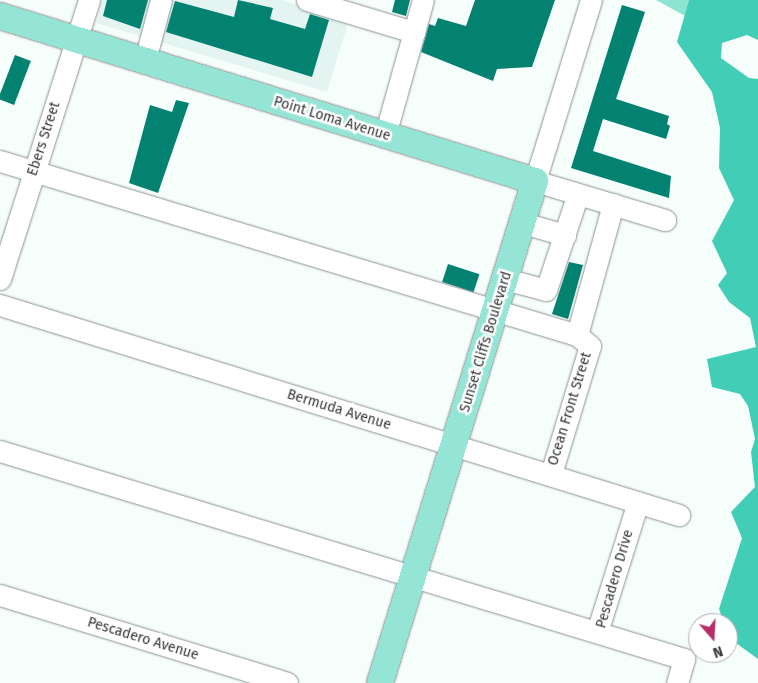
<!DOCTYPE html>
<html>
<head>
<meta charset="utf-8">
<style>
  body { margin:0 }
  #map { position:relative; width:758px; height:683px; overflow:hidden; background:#f6fefc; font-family:"Fira Sans",sans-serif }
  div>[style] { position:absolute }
  .built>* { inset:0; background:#e4f5f1 }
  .green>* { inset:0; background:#8ee4d3 }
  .water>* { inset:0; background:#42cdb7 }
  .building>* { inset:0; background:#038171; transform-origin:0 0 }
  .roads { filter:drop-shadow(0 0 1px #8c9291) drop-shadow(0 0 1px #8c9291) }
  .minor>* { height:21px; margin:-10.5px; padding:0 10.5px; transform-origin:10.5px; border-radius:10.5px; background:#fff }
  .major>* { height:26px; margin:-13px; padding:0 13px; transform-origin:13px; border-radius:13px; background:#95e5d7 }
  span { translate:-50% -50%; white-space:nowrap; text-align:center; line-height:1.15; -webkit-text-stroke:5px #fff; paint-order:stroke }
  .street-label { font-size:14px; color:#343736 }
  .north { position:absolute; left:688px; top:613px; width:50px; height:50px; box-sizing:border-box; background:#fff; border:1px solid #aeafaf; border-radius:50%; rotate:161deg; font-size:14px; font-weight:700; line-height:20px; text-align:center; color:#343736 }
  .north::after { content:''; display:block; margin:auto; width:18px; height:22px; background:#b82d67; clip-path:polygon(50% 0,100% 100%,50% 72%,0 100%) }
</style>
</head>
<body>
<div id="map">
  <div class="built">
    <i style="clip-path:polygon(102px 0,281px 0,349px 20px,327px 92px,96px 23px)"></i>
  </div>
  <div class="green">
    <i style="clip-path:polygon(656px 0,689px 0,687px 17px)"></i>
  </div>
  <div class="water">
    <i style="clip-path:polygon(689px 0,758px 0,758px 40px,747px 35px,722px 43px,721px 58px,749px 78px,758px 79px,758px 659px,729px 638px,728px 623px,724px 623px,719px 609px,742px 538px,731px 512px,755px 487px,751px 452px,755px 439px,748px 406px,740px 394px,712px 387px,707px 359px,756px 347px,750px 318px,729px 302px,718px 285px,727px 273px,712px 241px,734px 200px,719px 168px,720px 128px,712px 92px,677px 42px)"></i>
  </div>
  <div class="building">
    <i style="clip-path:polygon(107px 0,148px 0,140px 29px,103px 16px)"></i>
    <i style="clip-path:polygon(238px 0,273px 8px,270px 19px,305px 29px,310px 14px,329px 20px,312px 77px,166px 32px,175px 1px,234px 17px)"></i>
    <i style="clip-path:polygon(395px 0,410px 0,406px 16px,392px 12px)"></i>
    <i style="clip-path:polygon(475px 0,555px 0,532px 67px,497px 69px,493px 81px,421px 52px,429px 24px,435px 26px,438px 18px,466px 26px)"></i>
    <i style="clip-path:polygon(622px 5px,645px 12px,616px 99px,669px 116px,667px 124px,670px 126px,666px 139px,603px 119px,593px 151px,671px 176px,669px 198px,571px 168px)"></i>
    <i style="left:15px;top:55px;width:17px;height:47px;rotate:21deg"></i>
    <i style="clip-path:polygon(176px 100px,189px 103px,158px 193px,129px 183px,150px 105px,172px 112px)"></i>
    <i style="clip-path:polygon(569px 262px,583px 265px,568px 319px,552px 314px)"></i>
    <i style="left:448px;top:264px;width:33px;height:19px;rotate:18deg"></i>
  </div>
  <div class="roads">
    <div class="minor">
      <i style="left:307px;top:0;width:112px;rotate:16.7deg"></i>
      <i style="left:591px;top:0;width:189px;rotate:107.2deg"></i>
      <i style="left:535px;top:181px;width:136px;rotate:16.7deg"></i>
      <i style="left:145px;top:60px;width:62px;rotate:-75.1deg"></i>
      <i style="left:385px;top:135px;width:140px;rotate:-74.3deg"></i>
      <i style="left:0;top:161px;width:603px;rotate:16.78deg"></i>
      <i style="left:523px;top:223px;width:44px;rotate:15.9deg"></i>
      <i style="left:0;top:279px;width:293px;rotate:-72.3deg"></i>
      <i style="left:505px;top:279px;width:42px;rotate:15deg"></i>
      <i style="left:546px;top:290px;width:101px;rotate:-71.6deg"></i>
      <i style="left:0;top:305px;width:711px;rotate:17.19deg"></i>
      <i style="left:0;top:451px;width:715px;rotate:16.91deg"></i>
      <i style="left:684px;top:659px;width:25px;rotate:106deg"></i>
      <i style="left:551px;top:474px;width:134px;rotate:-73.1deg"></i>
      <i style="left:590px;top:346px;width:17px;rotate:-140deg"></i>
      <i style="left:577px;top:335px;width:136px;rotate:-74.6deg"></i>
      <i style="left:0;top:595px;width:300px;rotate:17deg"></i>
      <i style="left:597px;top:632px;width:136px;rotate:-72.5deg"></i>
    </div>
    <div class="major">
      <i style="left:0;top:16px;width:560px;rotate:17.14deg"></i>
      <i style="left:535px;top:181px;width:525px;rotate:107.16deg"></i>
    </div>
  </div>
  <div class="street-label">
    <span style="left:332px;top:119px;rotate:17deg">Point Loma Avenue</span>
    <span style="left:44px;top:139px;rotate:-72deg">Ebers Street</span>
    <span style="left:486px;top:342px;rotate:-73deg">Sunset Cliffs Boulevard</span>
    <span style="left:570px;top:409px;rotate:-73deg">Ocean Front Street</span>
    <span style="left:339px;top:410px;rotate:17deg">Bermuda Avenue</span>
    <span style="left:615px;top:579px;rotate:-74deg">Pescadero Drive</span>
    <span style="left:143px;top:639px;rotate:17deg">Pescadero Avenue</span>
  </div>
  <div class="north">N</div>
</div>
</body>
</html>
